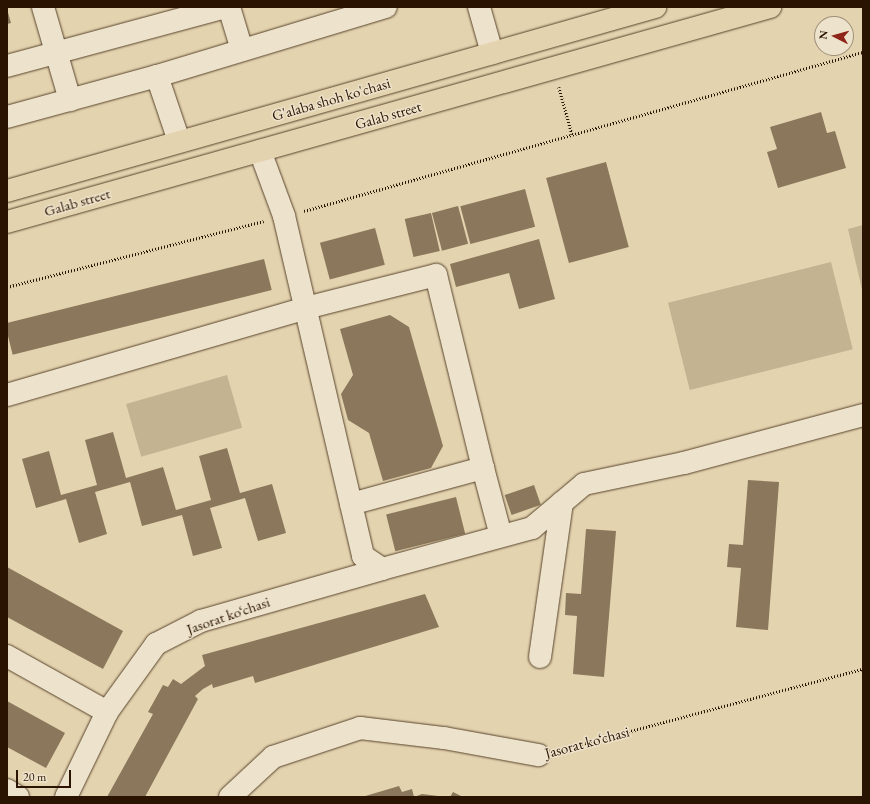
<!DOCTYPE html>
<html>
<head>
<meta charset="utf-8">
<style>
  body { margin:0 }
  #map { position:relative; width:870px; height:804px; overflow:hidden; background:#e4d3af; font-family:"EB Garamond",serif }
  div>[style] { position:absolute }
  .green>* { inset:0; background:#c4b391; transform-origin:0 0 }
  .building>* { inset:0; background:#8b775b; transform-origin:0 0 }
  .path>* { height:2.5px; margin-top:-1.25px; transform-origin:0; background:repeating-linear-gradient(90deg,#2a1401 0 1px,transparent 0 3px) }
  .roads { filter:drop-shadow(0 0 1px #58442c) drop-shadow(0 0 1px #58442c) }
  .minor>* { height:22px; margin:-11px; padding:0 11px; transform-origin:11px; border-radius:11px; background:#ede2cb }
  .major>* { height:22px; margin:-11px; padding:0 11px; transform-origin:11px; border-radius:11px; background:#e4d3af }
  span { translate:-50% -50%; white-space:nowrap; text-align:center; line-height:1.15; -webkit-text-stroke:3px #ede2cb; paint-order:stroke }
  .street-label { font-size:15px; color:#2a1401 }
  .frame { position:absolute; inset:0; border:8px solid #2a1401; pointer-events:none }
  .north { position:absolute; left:814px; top:16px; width:40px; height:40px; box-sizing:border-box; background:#ede2cb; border:1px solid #9f907a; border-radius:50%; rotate:276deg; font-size:11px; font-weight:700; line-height:16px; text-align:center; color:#2a1401 }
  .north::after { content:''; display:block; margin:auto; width:14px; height:18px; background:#8f2418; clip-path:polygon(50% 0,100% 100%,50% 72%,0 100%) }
  .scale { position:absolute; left:16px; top:770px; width:55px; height:18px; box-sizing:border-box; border:2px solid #2a1401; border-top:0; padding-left:5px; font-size:12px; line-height:14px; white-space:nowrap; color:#2a1401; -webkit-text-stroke:3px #ede2cb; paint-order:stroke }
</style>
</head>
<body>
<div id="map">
  <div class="green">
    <i style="clip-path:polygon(863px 225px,863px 294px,848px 229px)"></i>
    <i style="left:831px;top:262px;width:90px;height:168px;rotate:76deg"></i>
    <i style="left:227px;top:375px;width:55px;height:105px;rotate:74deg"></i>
  </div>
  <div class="building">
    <i style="clip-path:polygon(7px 9px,11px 23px,7px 24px)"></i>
    <i style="clip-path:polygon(821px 112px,827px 133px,835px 131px,846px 168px,778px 188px,767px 152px,777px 149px,770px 127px)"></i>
    <i style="left:606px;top:162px;width:88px;height:62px;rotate:75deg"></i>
    <i style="left:525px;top:189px;width:39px;height:67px;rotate:75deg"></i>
    <i style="left:458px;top:206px;width:39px;height:27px;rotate:75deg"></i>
    <i style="left:431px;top:213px;width:39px;height:27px;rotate:77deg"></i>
    <i style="left:375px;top:228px;width:38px;height:57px;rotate:75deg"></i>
    <i style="clip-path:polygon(539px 239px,555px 299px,519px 309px,509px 273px,456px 287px,450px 264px)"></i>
    <i style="left:264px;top:259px;width:32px;height:267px;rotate:76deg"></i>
    <i style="clip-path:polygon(390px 315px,409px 327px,443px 446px,431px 468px,383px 481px,369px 433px,348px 420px,341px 394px,353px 375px,340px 329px)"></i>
    <i style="clip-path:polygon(113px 432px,126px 478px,163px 467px,176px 510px,211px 500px,199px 456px,227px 448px,240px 493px,272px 484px,286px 533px,258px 541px,245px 498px,210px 508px,222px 548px,193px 556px,182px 515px,142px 526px,130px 482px,95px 492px,107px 534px,79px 543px,66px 499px,36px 508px,22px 459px,49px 451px,61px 495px,97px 485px,85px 440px)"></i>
    <i style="clip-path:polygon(748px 480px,779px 482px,768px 630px,736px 627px,741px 568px,727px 567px,729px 544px,743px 545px)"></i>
    <i style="left:534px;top:485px;width:21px;height:31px;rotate:71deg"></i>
    <i style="left:456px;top:497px;width:38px;height:72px;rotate:76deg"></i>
    <i style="clip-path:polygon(586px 529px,616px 531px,604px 677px,573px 674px,577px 616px,565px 615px,566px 593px,581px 594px)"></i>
    <i style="clip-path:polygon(7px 567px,123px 631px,103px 669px,7px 617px)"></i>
    <i style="clip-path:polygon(425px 594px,439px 627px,255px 683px,253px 676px,213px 688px,212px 684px,203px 689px,195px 696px,198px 699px,145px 797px,107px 797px,153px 714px,148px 712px,163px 685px,168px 687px,173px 679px,181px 684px,205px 666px,202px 655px)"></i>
    <i style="clip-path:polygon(7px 701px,65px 733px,46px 768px,7px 747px)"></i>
    <i style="clip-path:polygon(399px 786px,402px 792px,412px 789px,414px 797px,362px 797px)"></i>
    <i style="clip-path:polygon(453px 792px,463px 797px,450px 797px)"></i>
    <i style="clip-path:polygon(422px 794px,438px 796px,438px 797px,414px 797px)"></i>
  </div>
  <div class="path">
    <i style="left:559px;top:87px;width:49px;rotate:74.5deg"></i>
    <i style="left:304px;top:211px;width:581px;rotate:-15.88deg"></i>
    <i style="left:7px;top:287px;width:265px;rotate:-14.4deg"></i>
    <i style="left:556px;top:751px;width:318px;rotate:-15deg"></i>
  </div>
  <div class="roads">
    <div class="minor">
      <i style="left:43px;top:7px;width:97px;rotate:73.8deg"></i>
      <i style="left:229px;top:7px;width:45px;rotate:73.2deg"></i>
      <i style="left:479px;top:7px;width:48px;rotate:74.2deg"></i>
      <i style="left:7px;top:66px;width:226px;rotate:-15.1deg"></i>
      <i style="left:157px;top:76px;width:69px;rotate:71.3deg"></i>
      <i style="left:7px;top:117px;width:156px;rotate:-15.3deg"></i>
      <i style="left:157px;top:76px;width:239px;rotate:-16.8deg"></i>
      <i style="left:260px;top:151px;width:69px;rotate:69.7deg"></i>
      <i style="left:284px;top:216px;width:349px;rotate:76.9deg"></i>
      <i style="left:363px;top:556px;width:23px;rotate:34deg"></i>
      <i style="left:382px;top:569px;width:156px;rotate:-15.3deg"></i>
      <i style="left:532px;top:528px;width:68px;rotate:-40.2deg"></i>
      <i style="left:584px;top:484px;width:102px;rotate:-11.9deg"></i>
      <i style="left:684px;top:463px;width:185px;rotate:-15deg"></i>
      <i style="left:7px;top:395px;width:311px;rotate:-16.2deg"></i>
      <i style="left:306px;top:308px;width:134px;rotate:-14.2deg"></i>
      <i style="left:436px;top:275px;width:199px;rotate:76.3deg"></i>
      <i style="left:351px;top:504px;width:137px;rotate:-15.3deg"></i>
      <i style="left:483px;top:468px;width:70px;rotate:75.2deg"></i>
      <i style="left:7px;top:656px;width:115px;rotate:29.2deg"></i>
      <i style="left:540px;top:657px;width:156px;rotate:-81.9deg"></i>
      <i style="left:7px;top:790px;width:13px;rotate:32deg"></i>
      <i style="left:66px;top:797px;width:94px;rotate:-64.2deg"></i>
      <i style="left:107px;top:712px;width:84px;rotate:-54.2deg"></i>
      <i style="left:156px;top:644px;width:51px;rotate:-27.1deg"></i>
      <i style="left:201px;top:621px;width:188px;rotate:-16deg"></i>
      <i style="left:230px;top:797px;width:59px;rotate:-42.9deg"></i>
      <i style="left:273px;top:757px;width:92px;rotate:-18.4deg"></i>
      <i style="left:360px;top:728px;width:85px;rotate:6.8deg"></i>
      <i style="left:444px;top:738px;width:96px;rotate:10.3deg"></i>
    </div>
    <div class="major">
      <i style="left:7px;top:191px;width:674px;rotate:-15.85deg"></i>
      <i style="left:7px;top:222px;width:793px;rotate:-15.74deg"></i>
    </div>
  </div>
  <div class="street-label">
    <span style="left:331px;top:99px;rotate:-16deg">G'alaba shoh ko'chasi</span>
    <span style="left:388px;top:115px;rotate:-16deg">Galab street</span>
    <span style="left:77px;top:202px;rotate:-16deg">Galab street</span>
    <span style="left:228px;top:615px;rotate:-19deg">Jasorat ko‘chasi</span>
    <span style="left:587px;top:742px;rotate:-15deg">Jasorat ko‘chasi</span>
  </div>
  <div class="frame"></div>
  <div class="north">N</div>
  <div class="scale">20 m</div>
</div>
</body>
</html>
